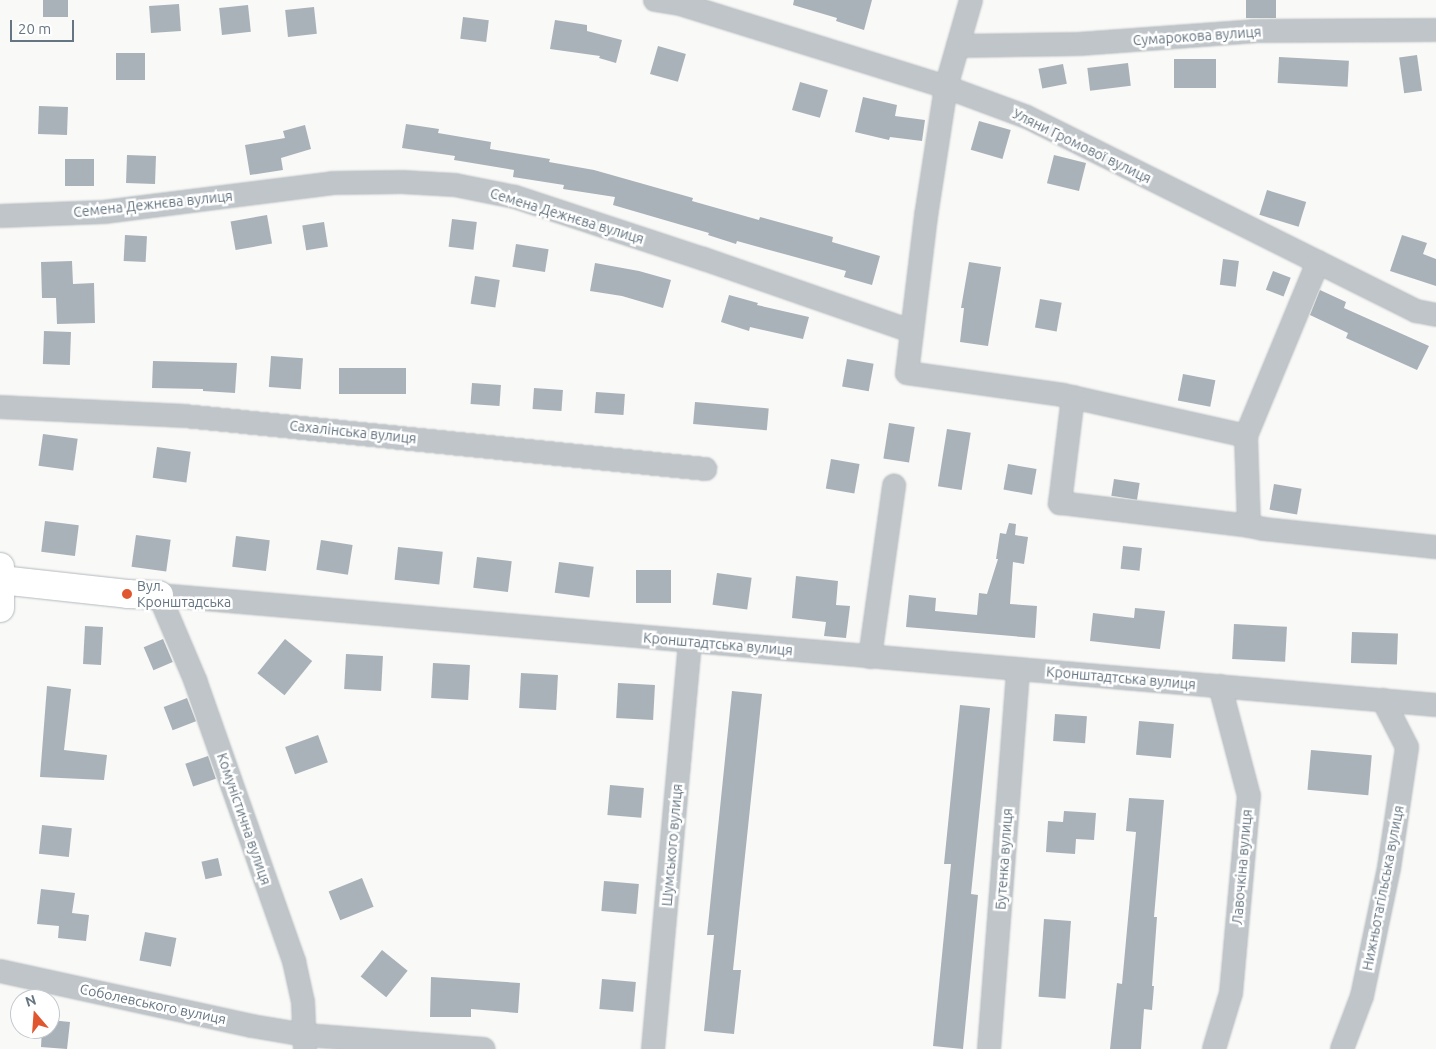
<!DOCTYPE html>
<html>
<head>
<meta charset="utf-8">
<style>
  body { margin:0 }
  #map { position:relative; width:1436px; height:1049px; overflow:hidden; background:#f9f9f7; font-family:Ubuntu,sans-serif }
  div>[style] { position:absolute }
  .building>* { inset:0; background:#a9b2b8; transform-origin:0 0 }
  .roads { filter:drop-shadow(0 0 1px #b3b9bd) drop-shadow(0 0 1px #b3b9bd) }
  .street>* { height:22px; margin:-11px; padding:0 11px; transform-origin:11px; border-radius:11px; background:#c0c5c9 }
  .secondary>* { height:28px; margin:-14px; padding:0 14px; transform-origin:14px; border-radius:14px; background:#fff }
  .dots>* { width:14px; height:14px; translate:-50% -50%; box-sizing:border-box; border:2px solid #fff; border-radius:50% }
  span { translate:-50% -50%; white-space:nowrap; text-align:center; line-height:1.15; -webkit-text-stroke:5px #fff; paint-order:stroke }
  .street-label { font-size:14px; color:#657581 }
  .poi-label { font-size:14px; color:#657581 }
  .left { translate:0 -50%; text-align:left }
  .north { position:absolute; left:10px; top:989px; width:50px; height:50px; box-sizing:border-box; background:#fff; border:1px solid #c1c8cd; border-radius:50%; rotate:342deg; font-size:14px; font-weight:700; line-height:20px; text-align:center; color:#657581 }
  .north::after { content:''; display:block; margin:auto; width:18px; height:22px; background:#e0572f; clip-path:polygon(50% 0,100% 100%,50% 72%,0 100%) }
  .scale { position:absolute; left:10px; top:20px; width:64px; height:22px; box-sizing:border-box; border:2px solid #657581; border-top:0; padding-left:6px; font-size:15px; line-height:18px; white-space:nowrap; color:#657581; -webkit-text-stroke:4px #fff; paint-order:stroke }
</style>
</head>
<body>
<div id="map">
  <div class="building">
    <i style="left:43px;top:0;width:25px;height:17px"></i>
    <i style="clip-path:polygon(794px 0,872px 0,864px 30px,836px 21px,837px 18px,793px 5px)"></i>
    <i style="left:1246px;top:0;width:30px;height:18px"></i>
    <i style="left:179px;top:4px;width:27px;height:30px;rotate:86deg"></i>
    <i style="left:248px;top:5px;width:27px;height:29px;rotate:84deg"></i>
    <i style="left:314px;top:7px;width:27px;height:29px;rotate:84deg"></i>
    <i style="left:463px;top:17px;width:26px;height:22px;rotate:7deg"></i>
    <i style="clip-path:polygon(555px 20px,587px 25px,587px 31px,622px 40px,616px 63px,599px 58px,600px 56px,550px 49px)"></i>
    <i style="left:658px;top:46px;width:29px;height:29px;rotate:16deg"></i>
    <i style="left:116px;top:53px;width:29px;height:27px"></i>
    <i style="left:1417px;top:55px;width:36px;height:18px;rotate:82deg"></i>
    <i style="left:1279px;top:57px;width:70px;height:26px;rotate:3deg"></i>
    <i style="left:1174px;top:59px;width:42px;height:29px"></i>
    <i style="left:1128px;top:63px;width:23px;height:41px;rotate:83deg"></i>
    <i style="left:1063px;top:64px;width:20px;height:25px;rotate:79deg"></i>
    <i style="left:800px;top:82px;width:29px;height:29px;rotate:16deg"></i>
    <i style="clip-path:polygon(863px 97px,897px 105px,895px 116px,925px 120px,922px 141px,890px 137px,889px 140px,855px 132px)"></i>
    <i style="left:39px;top:106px;width:29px;height:28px;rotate:2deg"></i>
    <i style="left:979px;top:121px;width:33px;height:30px;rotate:16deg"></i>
    <i style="clip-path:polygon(406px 124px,439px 129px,438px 133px,491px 142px,490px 149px,550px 159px,549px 162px,594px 170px,693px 198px,692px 201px,759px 220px,760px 217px,833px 237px,832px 242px,880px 256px,872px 285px,844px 277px,846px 271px,737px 241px,736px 244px,708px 235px,709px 233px,613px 205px,615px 197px,563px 189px,564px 185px,513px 177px,514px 170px,454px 160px,455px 156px,402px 148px)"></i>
    <i style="clip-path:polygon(305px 125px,311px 149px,281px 158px,283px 170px,250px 175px,245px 145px,285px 138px,283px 131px)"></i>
    <i style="left:127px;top:155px;width:29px;height:28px;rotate:2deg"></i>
    <i style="left:1054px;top:155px;width:33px;height:29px;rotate:14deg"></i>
    <i style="left:65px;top:159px;width:29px;height:27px"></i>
    <i style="left:1267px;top:190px;width:41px;height:26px;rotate:17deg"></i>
    <i style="left:267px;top:215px;width:29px;height:37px;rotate:80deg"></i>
    <i style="left:452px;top:219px;width:25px;height:28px;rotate:7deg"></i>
    <i style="left:324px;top:222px;width:25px;height:22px;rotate:81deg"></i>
    <i style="left:125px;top:235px;width:22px;height:26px;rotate:3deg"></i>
    <i style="clip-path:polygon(1402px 235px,1427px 243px,1423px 254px,1436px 259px,1436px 286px,1390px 271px)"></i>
    <i style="left:516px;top:244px;width:33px;height:23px;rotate:9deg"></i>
    <i style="left:1223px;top:259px;width:16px;height:26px;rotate:7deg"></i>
    <i style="clip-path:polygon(72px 261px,73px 284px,94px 283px,95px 323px,57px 324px,56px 298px,42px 298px,41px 262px)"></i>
    <i style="clip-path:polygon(969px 262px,1001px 267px,988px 346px,960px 342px,964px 308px,961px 308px)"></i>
    <i style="clip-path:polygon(595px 263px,639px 271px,671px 280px,663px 308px,622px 296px,590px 291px)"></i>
    <i style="left:1273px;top:271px;width:19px;height:20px;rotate:21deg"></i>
    <i style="left:475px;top:276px;width:25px;height:28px;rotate:9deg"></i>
    <i style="clip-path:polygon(1320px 290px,1346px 302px,1344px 308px,1429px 346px,1417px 370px,1346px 338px,1348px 333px,1310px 315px)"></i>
    <i style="clip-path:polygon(729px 295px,758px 303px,757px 305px,809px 317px,803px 339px,750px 327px,749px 331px,721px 322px)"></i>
    <i style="left:1040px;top:299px;width:22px;height:29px;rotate:10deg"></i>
    <i style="left:44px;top:331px;width:27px;height:33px;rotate:2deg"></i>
    <i style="left:271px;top:356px;width:32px;height:31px;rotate:4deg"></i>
    <i style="left:847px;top:359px;width:27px;height:28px;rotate:10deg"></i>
    <i style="clip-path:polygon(153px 361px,237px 363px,235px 393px,203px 391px,203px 389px,152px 388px)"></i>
    <i style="left:339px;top:368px;width:67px;height:26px"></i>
    <i style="left:1183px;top:374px;width:33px;height:27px;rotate:11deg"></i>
    <i style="left:472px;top:383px;width:29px;height:21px;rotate:4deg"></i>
    <i style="left:534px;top:388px;width:29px;height:21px;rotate:4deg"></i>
    <i style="left:596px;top:392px;width:29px;height:21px;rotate:4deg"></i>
    <i style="left:695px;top:402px;width:74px;height:22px;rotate:5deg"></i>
    <i style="left:889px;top:423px;width:26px;height:36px;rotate:9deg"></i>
    <i style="left:947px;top:429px;width:24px;height:58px;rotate:9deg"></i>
    <i style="left:43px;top:434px;width:35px;height:32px;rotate:8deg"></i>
    <i style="left:157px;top:447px;width:34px;height:31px;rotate:8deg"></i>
    <i style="left:831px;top:459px;width:29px;height:30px;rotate:10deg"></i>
    <i style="left:1008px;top:464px;width:29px;height:26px;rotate:10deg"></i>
    <i style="left:1114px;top:479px;width:26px;height:17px;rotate:9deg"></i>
    <i style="left:1274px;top:484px;width:28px;height:26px;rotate:10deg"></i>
    <i style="left:45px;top:521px;width:34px;height:31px;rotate:7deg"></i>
    <i style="clip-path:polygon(1009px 523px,1016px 524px,1015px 535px,1028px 537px,1024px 564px,1013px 562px,1010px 604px,1037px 606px,1035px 638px,906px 627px,909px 595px,936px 598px,935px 611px,977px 615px,979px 593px,987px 594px,998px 559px,996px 559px,1000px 533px,1006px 534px)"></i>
    <i style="left:136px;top:535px;width:35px;height:32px;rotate:8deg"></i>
    <i style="left:236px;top:536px;width:34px;height:31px;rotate:7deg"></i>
    <i style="left:321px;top:540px;width:32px;height:30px;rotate:9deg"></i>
    <i style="left:1123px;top:546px;width:19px;height:23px;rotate:6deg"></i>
    <i style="left:398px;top:547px;width:45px;height:33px;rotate:6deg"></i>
    <i style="left:477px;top:557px;width:35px;height:31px;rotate:7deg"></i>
    <i style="left:559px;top:562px;width:35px;height:31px;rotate:8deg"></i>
    <i style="left:636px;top:570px;width:35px;height:33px"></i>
    <i style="left:717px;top:573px;width:35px;height:32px;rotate:8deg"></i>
    <i style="clip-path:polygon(796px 576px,838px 581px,836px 605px,850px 606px,846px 638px,824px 636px,826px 622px,792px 618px)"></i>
    <i style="clip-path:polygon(1135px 608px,1165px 611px,1160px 649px,1090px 641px,1093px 613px,1134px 618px)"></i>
    <i style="left:1234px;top:624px;width:53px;height:35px;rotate:3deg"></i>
    <i style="left:85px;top:626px;width:18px;height:38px;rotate:3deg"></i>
    <i style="left:1352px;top:632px;width:46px;height:31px;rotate:2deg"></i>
    <i style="left:163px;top:639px;width:25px;height:21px;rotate:67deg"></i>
    <i style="left:285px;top:639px;width:35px;height:44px;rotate:39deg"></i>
    <i style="left:346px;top:654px;width:37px;height:35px;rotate:3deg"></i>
    <i style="left:433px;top:663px;width:37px;height:35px;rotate:3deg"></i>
    <i style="left:521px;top:673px;width:37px;height:35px;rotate:3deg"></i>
    <i style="left:618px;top:683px;width:37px;height:35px;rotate:3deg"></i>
    <i style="clip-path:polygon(47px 686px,71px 689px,64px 750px,107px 755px,104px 780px,40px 777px)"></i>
    <i style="clip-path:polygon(732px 691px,762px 694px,733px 970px,741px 970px,734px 1034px,704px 1031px,714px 935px,707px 935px)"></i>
    <i style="left:187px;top:698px;width:25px;height:25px;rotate:69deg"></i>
    <i style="clip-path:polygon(960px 705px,990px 708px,971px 894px,978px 895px,963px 1049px,933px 1046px,951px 864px,944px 864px)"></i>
    <i style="left:1055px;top:714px;width:32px;height:27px;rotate:4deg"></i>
    <i style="left:1139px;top:721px;width:35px;height:34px;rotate:5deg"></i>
    <i style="left:318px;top:735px;width:29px;height:35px;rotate:70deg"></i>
    <i style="left:1311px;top:750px;width:61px;height:40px;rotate:5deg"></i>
    <i style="left:208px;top:756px;width:24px;height:24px;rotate:71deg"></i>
    <i style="left:610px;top:785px;width:34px;height:30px;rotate:5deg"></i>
    <i style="clip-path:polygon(1129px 798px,1164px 800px,1154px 917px,1157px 917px,1152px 986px,1154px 986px,1152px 1010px,1144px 1009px,1141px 1049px,1110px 1049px,1117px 983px,1122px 984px,1136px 832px,1126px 831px)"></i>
    <i style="clip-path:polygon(1064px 811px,1096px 813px,1094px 840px,1076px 839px,1075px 854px,1046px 852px,1048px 821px,1063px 822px)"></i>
    <i style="left:42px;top:825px;width:30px;height:29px;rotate:6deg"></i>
    <i style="left:218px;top:858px;width:18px;height:17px;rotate:77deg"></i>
    <i style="left:362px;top:878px;width:31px;height:36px;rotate:68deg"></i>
    <i style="left:604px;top:881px;width:35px;height:30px;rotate:5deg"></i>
    <i style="clip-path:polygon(41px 889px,75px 893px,72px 913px,89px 915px,86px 941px,58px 938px,59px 926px,37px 924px)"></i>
    <i style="left:1044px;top:919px;width:27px;height:78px;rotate:4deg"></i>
    <i style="left:145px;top:932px;width:32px;height:29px;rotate:11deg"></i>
    <i style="left:382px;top:950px;width:33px;height:34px;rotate:39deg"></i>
    <i style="clip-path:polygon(431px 977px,520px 983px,518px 1013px,471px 1009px,471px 1017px,430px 1017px)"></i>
    <i style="left:602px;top:979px;width:34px;height:30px;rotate:5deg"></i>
    <i style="clip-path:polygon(50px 1020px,70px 1022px,67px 1049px,41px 1047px,42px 1029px,50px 1029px)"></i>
  </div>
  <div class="roads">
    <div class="street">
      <i style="left:655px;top:0;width:25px;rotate:9deg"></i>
      <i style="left:680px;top:4px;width:279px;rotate:17.3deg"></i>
      <i style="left:946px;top:87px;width:86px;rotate:20.3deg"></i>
      <i style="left:1027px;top:117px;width:435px;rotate:26.5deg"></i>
      <i style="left:1416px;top:311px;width:20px;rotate:11deg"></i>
      <i style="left:971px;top:0;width:91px;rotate:106deg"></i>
      <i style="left:946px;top:87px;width:131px;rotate:98.8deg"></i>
      <i style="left:926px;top:216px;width:158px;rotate:96.9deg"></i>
      <i style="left:907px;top:373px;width:158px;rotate:8deg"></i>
      <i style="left:1063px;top:395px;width:188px;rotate:12.6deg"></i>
      <i style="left:958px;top:46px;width:121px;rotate:-0.9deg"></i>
      <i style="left:1079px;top:44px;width:175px;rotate:-4.2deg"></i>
      <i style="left:1254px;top:31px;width:182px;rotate:-0.3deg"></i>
      <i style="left:0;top:216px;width:104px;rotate:-2.2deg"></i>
      <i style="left:104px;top:212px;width:231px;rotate:-7.2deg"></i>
      <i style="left:333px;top:183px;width:69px;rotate:-0.8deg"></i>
      <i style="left:402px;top:182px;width:53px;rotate:3.2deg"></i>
      <i style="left:455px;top:185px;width:61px;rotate:11.3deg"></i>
      <i style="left:515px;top:197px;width:199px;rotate:18.2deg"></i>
      <i style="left:704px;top:259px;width:219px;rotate:19.2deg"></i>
      <i style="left:1318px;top:262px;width:188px;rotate:112.5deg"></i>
      <i style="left:1246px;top:436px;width:90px;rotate:88.1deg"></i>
      <i style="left:1249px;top:526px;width:15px;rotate:11deg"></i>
      <i style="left:1264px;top:529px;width:173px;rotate:6deg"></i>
      <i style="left:1073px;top:397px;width:107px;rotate:97deg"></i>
      <i style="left:1060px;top:503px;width:190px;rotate:6.9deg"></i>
      <i style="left:0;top:407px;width:185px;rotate:2.8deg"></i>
      <i style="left:185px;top:416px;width:523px;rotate:5.82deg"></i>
      <i style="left:870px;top:657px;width:173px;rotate:-82deg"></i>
      <i style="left:0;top:971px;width:258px;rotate:12.3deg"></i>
      <i style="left:252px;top:1026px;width:55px;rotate:9.5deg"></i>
      <i style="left:306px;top:1035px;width:178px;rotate:4.5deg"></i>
      <i style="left:305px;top:1049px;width:47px;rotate:-92.4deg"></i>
      <i style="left:303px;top:1002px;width:42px;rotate:-102.4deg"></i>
      <i style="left:294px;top:961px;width:296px;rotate:-109.4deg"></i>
      <i style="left:196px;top:682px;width:95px;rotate:-113deg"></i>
      <i style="left:159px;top:595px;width:1282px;rotate:4.92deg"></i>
      <i style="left:653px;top:1049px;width:409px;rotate:-84.8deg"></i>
      <i style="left:989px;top:1049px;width:381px;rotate:-85.6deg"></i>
      <i style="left:1214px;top:1049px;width:59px;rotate:-73.1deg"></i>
      <i style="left:1231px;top:993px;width:198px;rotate:-84.8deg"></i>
      <i style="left:1249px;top:796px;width:114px;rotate:-104.8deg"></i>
      <i style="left:1342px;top:1049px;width:57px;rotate:-69.3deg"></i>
      <i style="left:1362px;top:996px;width:131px;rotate:-78.1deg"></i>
      <i style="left:1389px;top:868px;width:122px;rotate:-81.5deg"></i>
      <i style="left:1407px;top:747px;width:53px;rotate:-117.1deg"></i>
    </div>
    <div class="secondary">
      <i style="left:0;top:567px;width:41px;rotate:90deg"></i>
      <i style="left:1px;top:580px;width:127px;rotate:6.3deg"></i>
      <i style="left:127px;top:594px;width:32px;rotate:2deg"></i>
    </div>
  </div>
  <div class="dots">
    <i style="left:127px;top:594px;background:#e0572f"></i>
  </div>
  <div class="street-label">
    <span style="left:1197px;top:36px;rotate:-4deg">Сумарокова вулиця</span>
    <span style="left:1082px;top:146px;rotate:26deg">Уляни Громової вулиця</span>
    <span style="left:153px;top:204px;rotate:-6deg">Семена Дежнєва вулиця</span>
    <span style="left:567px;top:216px;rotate:17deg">Семена Дежнєва вулиця</span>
    <span style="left:353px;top:432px;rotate:6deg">Сахалінська вулиця</span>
    <span style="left:718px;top:644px;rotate:5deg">Кронштадтська вулиця</span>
    <span style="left:1121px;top:678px;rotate:5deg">Кронштадтська вулиця</span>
    <span style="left:244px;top:819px;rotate:71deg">Комуністична вулиця</span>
    <span style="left:672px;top:845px;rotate:-85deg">Шумського вулиця</span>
    <span style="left:1004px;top:859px;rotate:-86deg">Бутенка вулиця</span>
    <span style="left:1242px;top:867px;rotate:-85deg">Лавочкіна вулиця</span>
    <span style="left:1383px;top:888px;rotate:-79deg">Нижньотагільська вулиця</span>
    <span style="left:153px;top:1004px;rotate:12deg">Соболевського вулиця</span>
  </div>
  <div class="poi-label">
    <span class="left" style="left:137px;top:594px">Вул.<br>Кронштадська</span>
  </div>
  <div class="north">N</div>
  <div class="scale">20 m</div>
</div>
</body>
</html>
